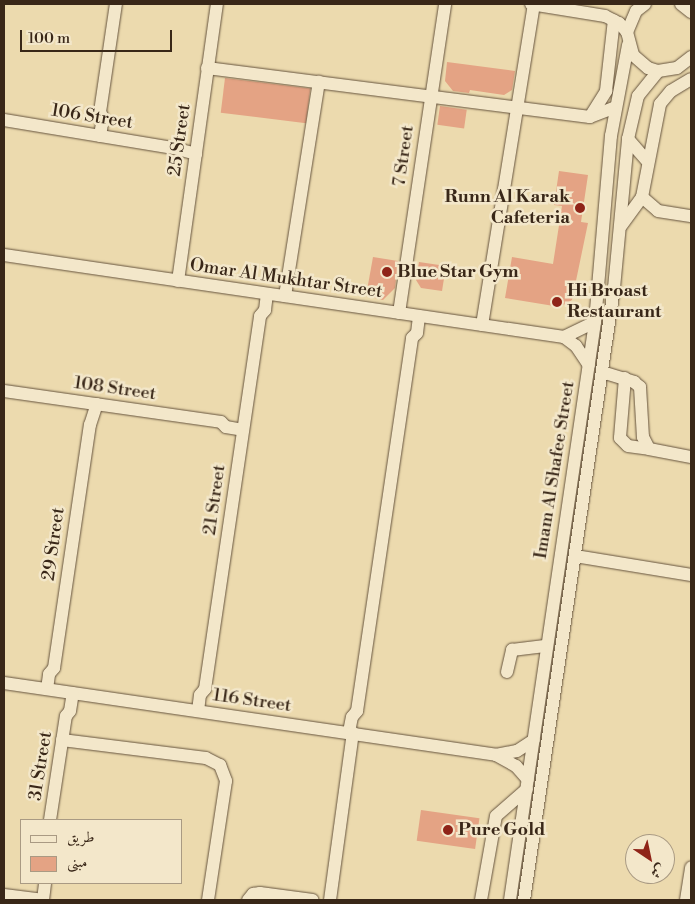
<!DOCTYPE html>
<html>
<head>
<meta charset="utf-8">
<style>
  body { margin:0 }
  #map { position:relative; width:695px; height:904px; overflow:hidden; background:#ecdaae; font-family:"Libre Bodoni",Amiri,serif }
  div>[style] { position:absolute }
  .building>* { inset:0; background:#e4a384; transform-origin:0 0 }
  .roads { filter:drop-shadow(0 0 1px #66543e) drop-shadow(0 0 1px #66543e) }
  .minor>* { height:12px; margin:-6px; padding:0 6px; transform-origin:6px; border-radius:6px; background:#f3e7ca }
  .dots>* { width:14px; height:14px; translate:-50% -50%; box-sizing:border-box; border:2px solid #f3e7ca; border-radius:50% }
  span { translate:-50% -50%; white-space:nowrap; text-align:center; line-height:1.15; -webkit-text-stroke:5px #f3e7ca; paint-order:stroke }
  .street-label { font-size:18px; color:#392718 }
  .poi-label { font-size:18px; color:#392718; font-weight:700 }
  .right { translate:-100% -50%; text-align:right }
  .left { translate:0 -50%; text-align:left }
  .frame { position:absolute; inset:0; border:5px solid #392718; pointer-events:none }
  .legend { position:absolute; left:20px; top:819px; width:162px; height:65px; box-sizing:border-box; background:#f3e7ca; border:1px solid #a99a83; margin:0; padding:6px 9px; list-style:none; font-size:15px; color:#392718 }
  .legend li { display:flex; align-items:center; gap:10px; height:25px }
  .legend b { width:25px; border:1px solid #a99a83 }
  .north { position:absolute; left:625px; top:834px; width:50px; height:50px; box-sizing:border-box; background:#f3e7ca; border:1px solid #a99a83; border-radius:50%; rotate:146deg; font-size:14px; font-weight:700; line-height:20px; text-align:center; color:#392718 }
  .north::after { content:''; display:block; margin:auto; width:18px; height:22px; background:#8f2418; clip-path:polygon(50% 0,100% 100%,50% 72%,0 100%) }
  .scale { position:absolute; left:20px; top:30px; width:152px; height:22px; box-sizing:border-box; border:2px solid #392718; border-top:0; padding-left:6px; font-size:15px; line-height:18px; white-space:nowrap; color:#392718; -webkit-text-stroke:4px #f3e7ca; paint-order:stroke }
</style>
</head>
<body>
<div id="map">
  <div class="building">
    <i style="clip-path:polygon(447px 62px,515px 71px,512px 90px,504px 95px,470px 90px,469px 93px,453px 91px,445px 81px)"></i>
    <i style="left:225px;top:78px;width:86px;height:35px;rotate:7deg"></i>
    <i style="left:440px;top:106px;width:27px;height:19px;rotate:8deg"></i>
    <i style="clip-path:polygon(559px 171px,588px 175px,581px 222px,588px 223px,572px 300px,560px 307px,505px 298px,512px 257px,553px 264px,562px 206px,554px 205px)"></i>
    <i style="clip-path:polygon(373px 257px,398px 261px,395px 288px,383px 300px,366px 296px)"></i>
    <i style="clip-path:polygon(419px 262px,446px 266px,442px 291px,421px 288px,416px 280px)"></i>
    <i style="left:421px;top:810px;width:59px;height:31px;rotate:8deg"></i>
  </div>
  <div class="roads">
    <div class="minor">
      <i style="left:531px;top:4px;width:75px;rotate:9.2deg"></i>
      <i style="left:605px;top:16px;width:16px;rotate:27deg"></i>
      <i style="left:619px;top:23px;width:12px;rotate:48deg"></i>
      <i style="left:645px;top:4px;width:11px;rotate:142deg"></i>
      <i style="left:636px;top:11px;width:23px;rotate:113deg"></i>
      <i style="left:627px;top:32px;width:24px;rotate:75deg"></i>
      <i style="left:633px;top:55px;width:20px;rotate:41deg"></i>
      <i style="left:648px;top:68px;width:10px;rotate:17deg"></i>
      <i style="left:658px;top:71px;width:19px;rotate:-9deg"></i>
      <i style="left:677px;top:68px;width:18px;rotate:-38deg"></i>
      <i style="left:681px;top:4px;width:13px;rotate:39deg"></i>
      <i style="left:207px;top:68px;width:386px;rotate:7.3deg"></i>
      <i style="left:590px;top:117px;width:28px;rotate:-21deg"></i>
      <i style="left:590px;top:117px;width:31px;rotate:-58deg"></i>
      <i style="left:606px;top:91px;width:71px;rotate:-83.6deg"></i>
      <i style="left:4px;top:120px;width:172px;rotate:9.4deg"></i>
      <i style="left:174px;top:148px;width:23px;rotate:15deg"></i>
      <i style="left:100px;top:136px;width:18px;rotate:-81deg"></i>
      <i style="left:103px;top:118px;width:7px;rotate:-117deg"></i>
      <i style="left:100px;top:112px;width:109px;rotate:-81.6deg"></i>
      <i style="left:628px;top:139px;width:30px;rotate:49deg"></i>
      <i style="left:642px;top:197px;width:21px;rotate:41deg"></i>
      <i style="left:658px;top:211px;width:33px;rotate:9deg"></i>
      <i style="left:621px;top:226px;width:36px;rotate:-54deg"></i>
      <i style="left:642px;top:197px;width:95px;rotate:-79deg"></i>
      <i style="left:660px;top:104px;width:17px;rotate:-50deg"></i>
      <i style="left:671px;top:91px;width:23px;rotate:-31deg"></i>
      <i style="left:4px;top:255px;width:566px;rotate:8.33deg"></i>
      <i style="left:564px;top:337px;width:34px;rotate:-26deg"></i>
      <i style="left:178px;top:281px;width:280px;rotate:-82deg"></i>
      <i style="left:285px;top:296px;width:217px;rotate:-81deg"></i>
      <i style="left:399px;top:313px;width:312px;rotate:-81.5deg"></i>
      <i style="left:482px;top:325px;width:325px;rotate:-80.8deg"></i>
      <i style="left:564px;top:337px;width:15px;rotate:37deg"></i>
      <i style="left:576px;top:346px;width:23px;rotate:56deg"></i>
      <i style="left:602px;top:372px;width:34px;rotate:17deg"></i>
      <i style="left:634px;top:382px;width:8px;rotate:40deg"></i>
      <i style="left:640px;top:387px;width:50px;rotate:86.6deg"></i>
      <i style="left:643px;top:437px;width:13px;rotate:63deg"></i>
      <i style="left:649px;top:449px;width:43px;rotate:10.8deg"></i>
      <i style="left:625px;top:378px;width:60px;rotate:94.8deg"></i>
      <i style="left:620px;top:438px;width:11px;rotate:45deg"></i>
      <i style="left:628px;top:446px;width:21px;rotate:8deg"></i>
      <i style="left:4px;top:391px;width:219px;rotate:8.1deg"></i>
      <i style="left:221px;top:422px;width:7px;rotate:45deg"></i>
      <i style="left:226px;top:427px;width:17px;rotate:10deg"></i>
      <i style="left:575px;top:556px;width:118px;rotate:9.3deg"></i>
      <i style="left:507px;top:672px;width:23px;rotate:-77deg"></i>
      <i style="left:512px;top:650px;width:35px;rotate:-7deg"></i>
      <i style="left:4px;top:683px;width:497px;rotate:8.3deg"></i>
      <i style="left:496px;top:755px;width:23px;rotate:29deg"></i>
      <i style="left:516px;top:766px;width:18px;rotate:49deg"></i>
      <i style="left:47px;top:689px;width:15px;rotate:-82deg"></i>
      <i style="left:49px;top:674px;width:8px;rotate:-50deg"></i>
      <i style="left:54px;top:668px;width:246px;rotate:-81.6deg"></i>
      <i style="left:90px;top:425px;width:22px;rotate:-72deg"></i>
      <i style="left:198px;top:711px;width:16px;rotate:-83deg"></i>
      <i style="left:200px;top:695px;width:8px;rotate:-50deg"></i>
      <i style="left:205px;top:689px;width:377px;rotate:-81.6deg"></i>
      <i style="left:260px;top:316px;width:8px;rotate:-50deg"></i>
      <i style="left:265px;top:310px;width:16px;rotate:-83deg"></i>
      <i style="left:349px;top:732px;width:15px;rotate:-79deg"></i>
      <i style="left:352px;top:717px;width:8px;rotate:-50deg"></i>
      <i style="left:357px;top:711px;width:377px;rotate:-81.6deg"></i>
      <i style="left:412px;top:338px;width:7px;rotate:-45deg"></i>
      <i style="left:417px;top:333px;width:17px;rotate:-83deg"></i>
      <i style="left:62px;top:740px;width:145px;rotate:7.1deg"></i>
      <i style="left:206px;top:758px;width:16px;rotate:27deg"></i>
      <i style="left:220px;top:765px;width:17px;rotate:69deg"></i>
      <i style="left:226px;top:781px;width:120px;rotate:98.6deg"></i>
      <i style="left:496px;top:755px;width:21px;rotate:-11deg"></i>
      <i style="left:517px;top:751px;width:20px;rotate:-33deg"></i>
      <i style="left:50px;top:820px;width:105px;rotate:-81.3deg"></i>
      <i style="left:66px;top:716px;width:6px;rotate:-51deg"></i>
      <i style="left:70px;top:711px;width:18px;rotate:-81deg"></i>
      <i style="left:4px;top:895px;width:38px;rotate:7deg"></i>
      <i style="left:43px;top:900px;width:17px;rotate:-83deg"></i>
      <i style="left:248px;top:900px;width:8px;rotate:-50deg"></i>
      <i style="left:253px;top:894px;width:7px;rotate:-8deg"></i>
      <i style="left:260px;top:893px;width:53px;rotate:7.5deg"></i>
      <i style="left:330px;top:900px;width:169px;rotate:-82.2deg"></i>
      <i style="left:481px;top:900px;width:85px;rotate:-79.9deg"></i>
      <i style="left:496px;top:816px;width:41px;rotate:-41.1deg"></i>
      <i style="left:510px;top:900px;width:584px;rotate:-81.63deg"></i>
      <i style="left:595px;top:322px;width:187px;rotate:-85.1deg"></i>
      <i style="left:611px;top:136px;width:93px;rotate:-79.4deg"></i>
      <i style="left:524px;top:900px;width:619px;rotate:-81.63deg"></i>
      <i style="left:614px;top:288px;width:150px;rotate:-84.6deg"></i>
      <i style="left:628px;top:139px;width:44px;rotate:-76.9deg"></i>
      <i style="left:638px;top:96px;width:32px;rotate:-51deg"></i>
      <i style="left:686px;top:900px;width:33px;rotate:-81deg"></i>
    </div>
  </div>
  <div class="dots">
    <i style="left:580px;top:208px;background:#8f2418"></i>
    <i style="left:387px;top:272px;background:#8f2418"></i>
    <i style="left:557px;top:302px;background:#8f2418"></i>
    <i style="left:448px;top:830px;background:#8f2418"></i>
  </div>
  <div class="street-label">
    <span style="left:92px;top:117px;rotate:9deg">106 Street</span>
    <span style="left:180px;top:140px;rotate:-82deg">25 Street</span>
    <span style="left:404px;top:156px;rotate:-82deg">7 Street</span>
    <span style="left:286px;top:279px;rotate:8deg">Omar Al Mukhtar Street</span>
    <span style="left:115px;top:389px;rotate:8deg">108 Street</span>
    <span style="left:555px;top:470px;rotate:-81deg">Imam Al Shafee Street</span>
    <span style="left:215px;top:500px;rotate:-82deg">21 Street</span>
    <span style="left:54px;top:544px;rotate:-82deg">29 Street</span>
    <span style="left:252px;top:701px;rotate:8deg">116 Street</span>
    <span style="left:41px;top:766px;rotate:-81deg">31 Street</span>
  </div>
  <div class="poi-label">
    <span class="right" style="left:570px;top:208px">Runn Al Karak<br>Cafeteria</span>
    <span class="left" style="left:397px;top:272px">Blue Star Gym</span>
    <span class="left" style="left:567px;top:302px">Hi Broast<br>Restaurant</span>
    <span class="left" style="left:458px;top:830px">Pure Gold</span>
  </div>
  <div class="frame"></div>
  <ul class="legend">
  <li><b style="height:6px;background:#f3e7ca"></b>طريق</li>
  <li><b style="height:14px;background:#e4a384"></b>مبنى</li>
  </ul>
  <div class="north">ش</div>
  <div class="scale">100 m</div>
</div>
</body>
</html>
